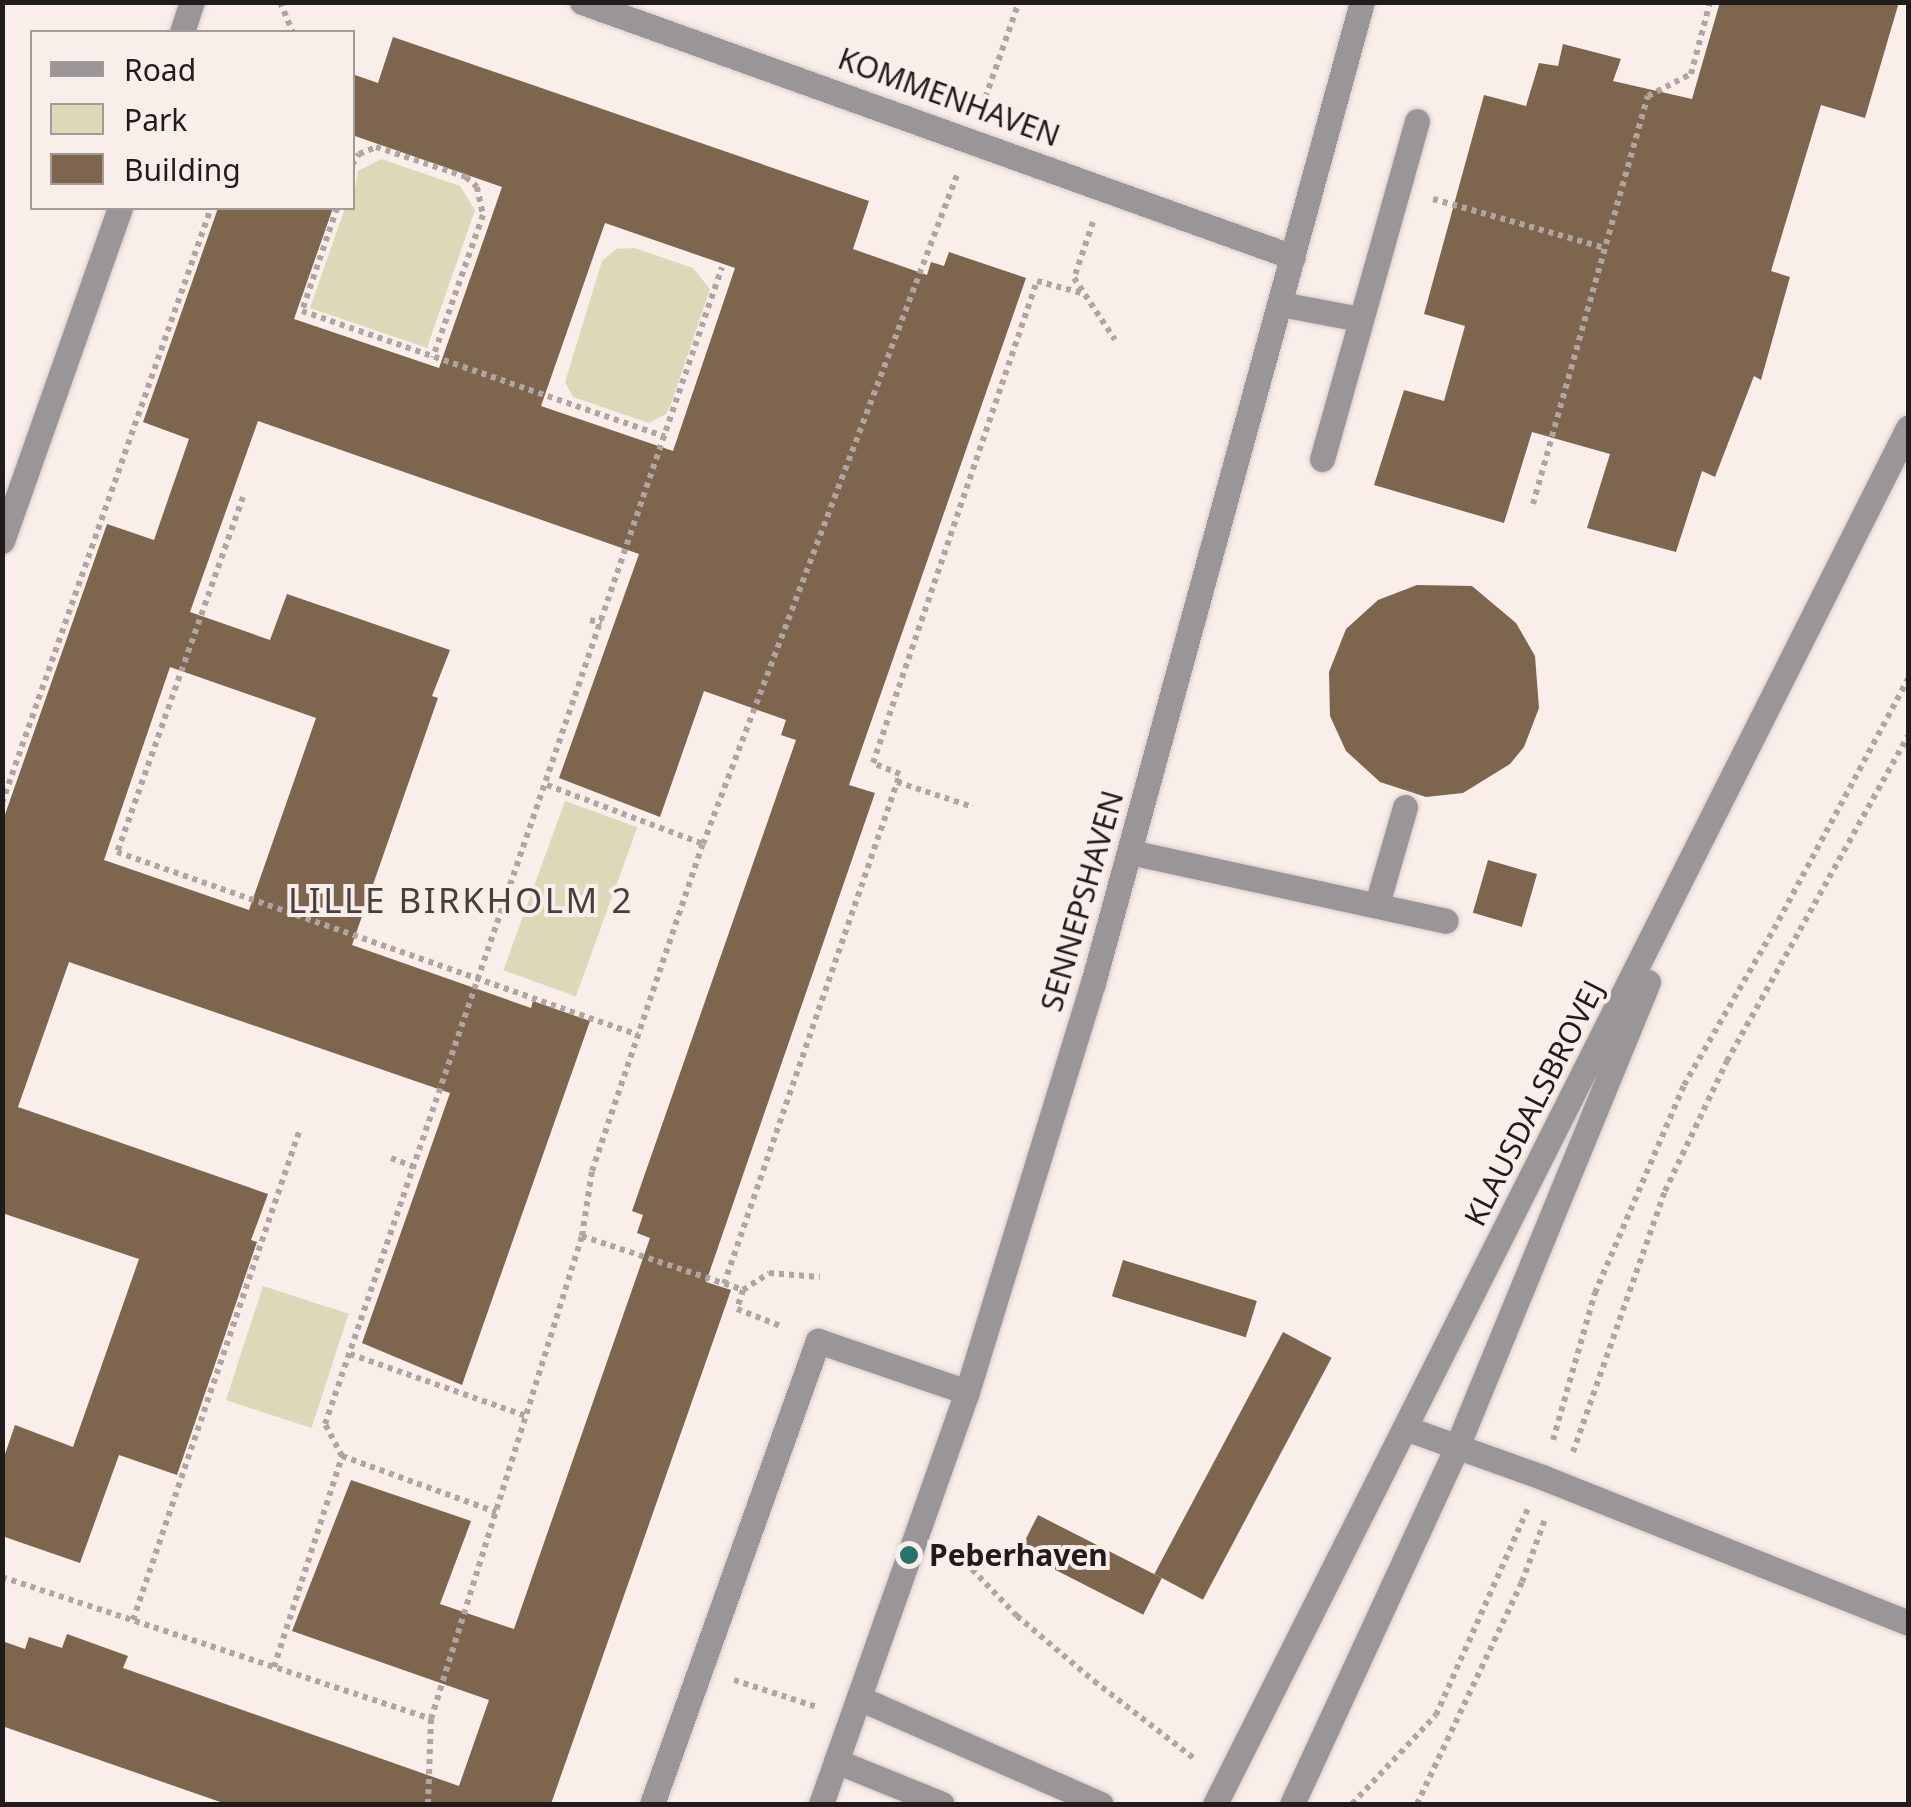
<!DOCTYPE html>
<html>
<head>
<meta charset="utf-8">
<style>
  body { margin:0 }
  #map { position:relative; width:1911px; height:1807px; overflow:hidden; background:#f9eeea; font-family:"Noto Sans",sans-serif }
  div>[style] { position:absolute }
  .green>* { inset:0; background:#ddd8b7; transform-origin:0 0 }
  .building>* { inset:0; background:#7d664d; transform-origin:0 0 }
  .path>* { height:6px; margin-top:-3px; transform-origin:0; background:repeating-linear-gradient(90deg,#afa6a3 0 5px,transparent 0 10px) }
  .roads { filter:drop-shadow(0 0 2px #d6ccc9) drop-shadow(0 0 2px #d6ccc9) }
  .service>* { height:25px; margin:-12.5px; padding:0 12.5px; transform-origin:12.5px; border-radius:12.5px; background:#9a9596 }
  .minor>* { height:25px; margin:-12.5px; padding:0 12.5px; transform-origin:12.5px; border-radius:12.5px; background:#9a9596 }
  .tertiary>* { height:25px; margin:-12.5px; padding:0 12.5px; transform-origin:12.5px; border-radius:12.5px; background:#9a9596 }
  .dots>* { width:28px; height:28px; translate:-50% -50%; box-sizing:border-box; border:5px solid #f9eeea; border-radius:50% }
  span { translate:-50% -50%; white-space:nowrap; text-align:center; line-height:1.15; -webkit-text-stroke:8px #f9eeea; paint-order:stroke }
  .street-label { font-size:30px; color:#201c1b }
  .poi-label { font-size:30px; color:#201c1b; font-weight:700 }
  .left { translate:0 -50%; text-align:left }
  .quarter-label { font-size:35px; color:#483f3c; letter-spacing:2.5px }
  .frame { position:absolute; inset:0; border:5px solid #201c1b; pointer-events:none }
  .legend { position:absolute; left:30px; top:30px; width:325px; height:180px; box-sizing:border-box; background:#f9eeea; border:2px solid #a29a97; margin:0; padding:12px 18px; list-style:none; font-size:30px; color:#201c1b }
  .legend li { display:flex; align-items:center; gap:20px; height:50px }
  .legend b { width:50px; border:2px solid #a29a97 }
</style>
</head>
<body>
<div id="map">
  <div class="green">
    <i style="clip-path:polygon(381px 159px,460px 186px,475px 210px,427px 348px,310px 308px,345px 208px,352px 208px,358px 171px)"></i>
    <i style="clip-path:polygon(634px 248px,693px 268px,710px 289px,671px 404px,666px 414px,649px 423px,573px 397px,565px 382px,602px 261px,616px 249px)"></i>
    <i style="left:565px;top:801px;width:77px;height:180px;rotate:20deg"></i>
    <i style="left:263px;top:1286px;width:90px;height:120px;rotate:18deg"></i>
  </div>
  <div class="building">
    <i style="clip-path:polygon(1720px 2px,1899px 2px,1865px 118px,1821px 105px,1771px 271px,1790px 277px,1761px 380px,1754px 376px,1715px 477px,1702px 471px,1676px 552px,1587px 528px,1610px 454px,1532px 432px,1504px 523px,1374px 485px,1404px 390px,1444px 401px,1465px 326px,1424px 314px,1484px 95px,1526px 106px,1539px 63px,1558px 66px,1563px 44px,1621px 59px,1613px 81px,1692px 99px)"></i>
    <i style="clip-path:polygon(evenodd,393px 37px,869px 201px,853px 249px,927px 275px,931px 262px,944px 266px,949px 252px,1026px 278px,849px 785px,875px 793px,706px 1282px,731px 1290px,551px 1804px,226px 1804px,2px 1726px,2px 1641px,25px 1649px,29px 1637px,62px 1648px,67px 1634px,128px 1656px,123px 1668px,459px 1786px,489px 1700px,292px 1631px,351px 1480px,471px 1521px,440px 1604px,514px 1629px,650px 1238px,637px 1233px,643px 1215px,632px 1211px,796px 740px,781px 735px,786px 720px,704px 691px,660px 817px,559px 778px,639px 554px,258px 421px,190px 612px,270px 640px,287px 594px,450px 650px,432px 696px,438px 698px,352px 945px,531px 1008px,533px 1001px,590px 1021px,462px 1385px,362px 1343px,450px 1093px,69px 962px,18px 1107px,268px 1194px,251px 1240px,257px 1242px,177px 1475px,119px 1455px,80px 1563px,2px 1536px,2px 1463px,15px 1425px,73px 1447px,139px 1259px,2px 1213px,2px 823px,107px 524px,154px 540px,189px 439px,143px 422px,218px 208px,333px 208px,294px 319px,439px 368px,502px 187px,352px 135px,352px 74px,378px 83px,393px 37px,605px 223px,735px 268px,673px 451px,541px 406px,605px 223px,393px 37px,170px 667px,316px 718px,249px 910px,104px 860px,170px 667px)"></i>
    <i style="clip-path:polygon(1417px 585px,1472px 586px,1516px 623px,1535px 656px,1539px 708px,1524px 747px,1510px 764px,1463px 793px,1426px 797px,1380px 782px,1346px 751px,1330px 716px,1329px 672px,1346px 629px,1378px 600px)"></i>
    <i style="left:1488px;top:860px;width:51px;height:55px;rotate:16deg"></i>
    <i style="left:1123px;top:1260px;width:140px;height:38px;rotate:17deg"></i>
    <i style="left:1283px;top:1332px;width:55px;height:274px;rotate:28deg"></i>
    <i style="left:1038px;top:1515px;width:139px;height:41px;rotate:27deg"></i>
  </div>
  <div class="path">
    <i style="left:280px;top:2px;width:33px;rotate:67deg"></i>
    <i style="left:982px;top:107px;width:111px;rotate:-70.6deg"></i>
    <i style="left:352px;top:165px;width:13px;rotate:-58deg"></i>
    <i style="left:359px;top:154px;width:18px;rotate:-22deg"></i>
    <i style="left:376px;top:147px;width:95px;rotate:18.4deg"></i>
    <i style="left:466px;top:177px;width:15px;rotate:42deg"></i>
    <i style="left:477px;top:187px;width:29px;rotate:78deg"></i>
    <i style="left:483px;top:215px;width:151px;rotate:109.4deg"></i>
    <i style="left:1433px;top:199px;width:179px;rotate:15.9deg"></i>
    <i style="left:337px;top:208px;width:109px;rotate:108.8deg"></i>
    <i style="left:302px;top:311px;width:384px;rotate:19.1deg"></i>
    <i style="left:1093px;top:222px;width:59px;rotate:108.7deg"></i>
    <i style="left:1074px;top:278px;width:74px;rotate:56.5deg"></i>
    <i style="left:243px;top:497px;width:377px;rotate:109.5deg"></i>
    <i style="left:117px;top:852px;width:552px;rotate:19.35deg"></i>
    <i style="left:1533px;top:504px;width:424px;rotate:-74.3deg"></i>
    <i style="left:1648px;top:96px;width:48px;rotate:-27.1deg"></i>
    <i style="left:1691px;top:74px;width:74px;rotate:-75.2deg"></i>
    <i style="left:590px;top:620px;width:12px;rotate:14deg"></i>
    <i style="left:897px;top:782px;width:80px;rotate:18.2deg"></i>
    <i style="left:547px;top:785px;width:167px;rotate:20.7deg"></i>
    <i style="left:2px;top:803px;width:631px;rotate:-70.65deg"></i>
    <i style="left:391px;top:1158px;width:26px;rotate:21deg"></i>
    <i style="left:582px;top:1236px;width:170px;rotate:18.5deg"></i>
    <i style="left:743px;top:1290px;width:20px;rotate:108deg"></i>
    <i style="left:737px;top:1309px;width:49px;rotate:21.4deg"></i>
    <i style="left:724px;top:1284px;width:540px;rotate:-70.96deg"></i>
    <i style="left:900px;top:774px;width:29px;rotate:-158deg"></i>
    <i style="left:873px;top:763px;width:509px;rotate:-71.21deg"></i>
    <i style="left:1037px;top:281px;width:50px;rotate:15.2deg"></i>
    <i style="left:743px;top:1290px;width:31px;rotate:-33deg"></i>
    <i style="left:769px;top:1273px;width:51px;rotate:4.5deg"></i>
    <i style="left:350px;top:1354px;width:187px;rotate:19.4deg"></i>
    <i style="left:1553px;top:1440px;width:153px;rotate:-74.1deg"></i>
    <i style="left:1595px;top:1293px;width:226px;rotate:-66.8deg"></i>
    <i style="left:1684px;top:1085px;width:180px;rotate:-60deg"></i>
    <i style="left:1774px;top:929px;width:284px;rotate:-61.8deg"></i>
    <i style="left:1573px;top:1452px;width:277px;rotate:-70.6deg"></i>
    <i style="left:1665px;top:1191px;width:144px;rotate:-64.5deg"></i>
    <i style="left:1727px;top:1061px;width:372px;rotate:-60.9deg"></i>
    <i style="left:342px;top:1456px;width:164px;rotate:20deg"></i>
    <i style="left:948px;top:1554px;width:19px;rotate:25deg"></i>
    <i style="left:965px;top:1562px;width:75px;rotate:46.1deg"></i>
    <i style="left:1017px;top:1616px;width:101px;rotate:40.2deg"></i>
    <i style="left:1094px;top:1681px;width:128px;rotate:37.7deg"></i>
    <i style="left:2px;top:1577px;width:452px;rotate:18.3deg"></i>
    <i style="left:133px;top:1620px;width:519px;rotate:-71.22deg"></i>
    <i style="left:274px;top:1667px;width:222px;rotate:-72.1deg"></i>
    <i style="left:342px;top:1456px;width:36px;rotate:-118deg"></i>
    <i style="left:325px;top:1424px;width:1223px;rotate:-71.06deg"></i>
    <i style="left:734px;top:1680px;width:87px;rotate:18deg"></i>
    <i style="left:428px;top:1804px;width:85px;rotate:-88deg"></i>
    <i style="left:431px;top:1719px;width:506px;rotate:-72.64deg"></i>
    <i style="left:582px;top:1236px;width:66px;rotate:-81.3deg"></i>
    <i style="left:592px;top:1171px;width:345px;rotate:-71.3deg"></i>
    <i style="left:703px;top:844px;width:716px;rotate:-69.21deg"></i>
    <i style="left:1352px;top:1804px;width:122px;rotate:-46.7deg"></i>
    <i style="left:1436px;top:1715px;width:227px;rotate:-66deg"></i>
    <i style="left:1417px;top:1804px;width:246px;rotate:-64.7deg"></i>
    <i style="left:1522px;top:1582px;width:67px;rotate:-69.9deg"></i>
  </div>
  <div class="roads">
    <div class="service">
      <i style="left:1281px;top:304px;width:80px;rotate:10.8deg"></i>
      <i style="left:1322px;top:459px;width:351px;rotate:-74.3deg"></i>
      <i style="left:1130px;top:852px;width:323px;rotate:12.3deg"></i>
      <i style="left:1377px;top:904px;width:101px;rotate:-73.9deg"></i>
      <i style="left:1405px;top:1428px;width:145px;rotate:19.7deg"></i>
      <i style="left:1542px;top:1477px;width:394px;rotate:21.7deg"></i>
      <i style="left:652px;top:1804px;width:492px;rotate:-70.3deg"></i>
      <i style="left:818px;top:1341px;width:157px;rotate:18.9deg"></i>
    </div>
    <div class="minor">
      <i style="left:582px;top:2px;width:755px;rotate:19.73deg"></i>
      <i style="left:182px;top:32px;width:32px;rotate:-72deg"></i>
      <i style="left:2px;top:541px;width:353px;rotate:-70.5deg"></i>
      <i style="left:859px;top:1698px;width:264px;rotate:23.7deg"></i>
      <i style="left:821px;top:1804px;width:437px;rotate:-70.5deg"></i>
      <i style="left:967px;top:1392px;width:428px;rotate:-72.9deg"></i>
      <i style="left:1093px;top:983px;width:1017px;rotate:-74.67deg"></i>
    </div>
    <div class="tertiary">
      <i style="left:836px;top:1761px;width:114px;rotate:22.1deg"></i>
      <i style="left:1215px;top:1804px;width:1541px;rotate:-63.27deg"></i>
      <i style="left:1292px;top:1804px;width:391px;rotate:-65.2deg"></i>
      <i style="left:1456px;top:1449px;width:505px;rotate:-67.65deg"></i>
    </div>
  </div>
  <div class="dots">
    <i style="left:909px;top:1555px;background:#29736e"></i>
  </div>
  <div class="street-label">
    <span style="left:949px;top:97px;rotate:20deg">KOMMENHAVEN</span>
    <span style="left:1082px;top:901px;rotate:-74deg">SENNEPSHAVEN</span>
    <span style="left:1534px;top:1103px;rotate:-63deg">KLAUSDALSBROVEJ</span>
  </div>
  <div class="poi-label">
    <span class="left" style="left:929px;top:1555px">Peberhaven</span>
  </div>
  <div class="quarter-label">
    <span style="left:461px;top:900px">LILLE BIRKHOLM 2</span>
  </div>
  <div class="frame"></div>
  <ul class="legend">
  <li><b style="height:12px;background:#9a9596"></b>Road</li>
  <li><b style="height:28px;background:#ddd8b7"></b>Park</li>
  <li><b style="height:28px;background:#7d664d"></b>Building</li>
  </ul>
</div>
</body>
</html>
